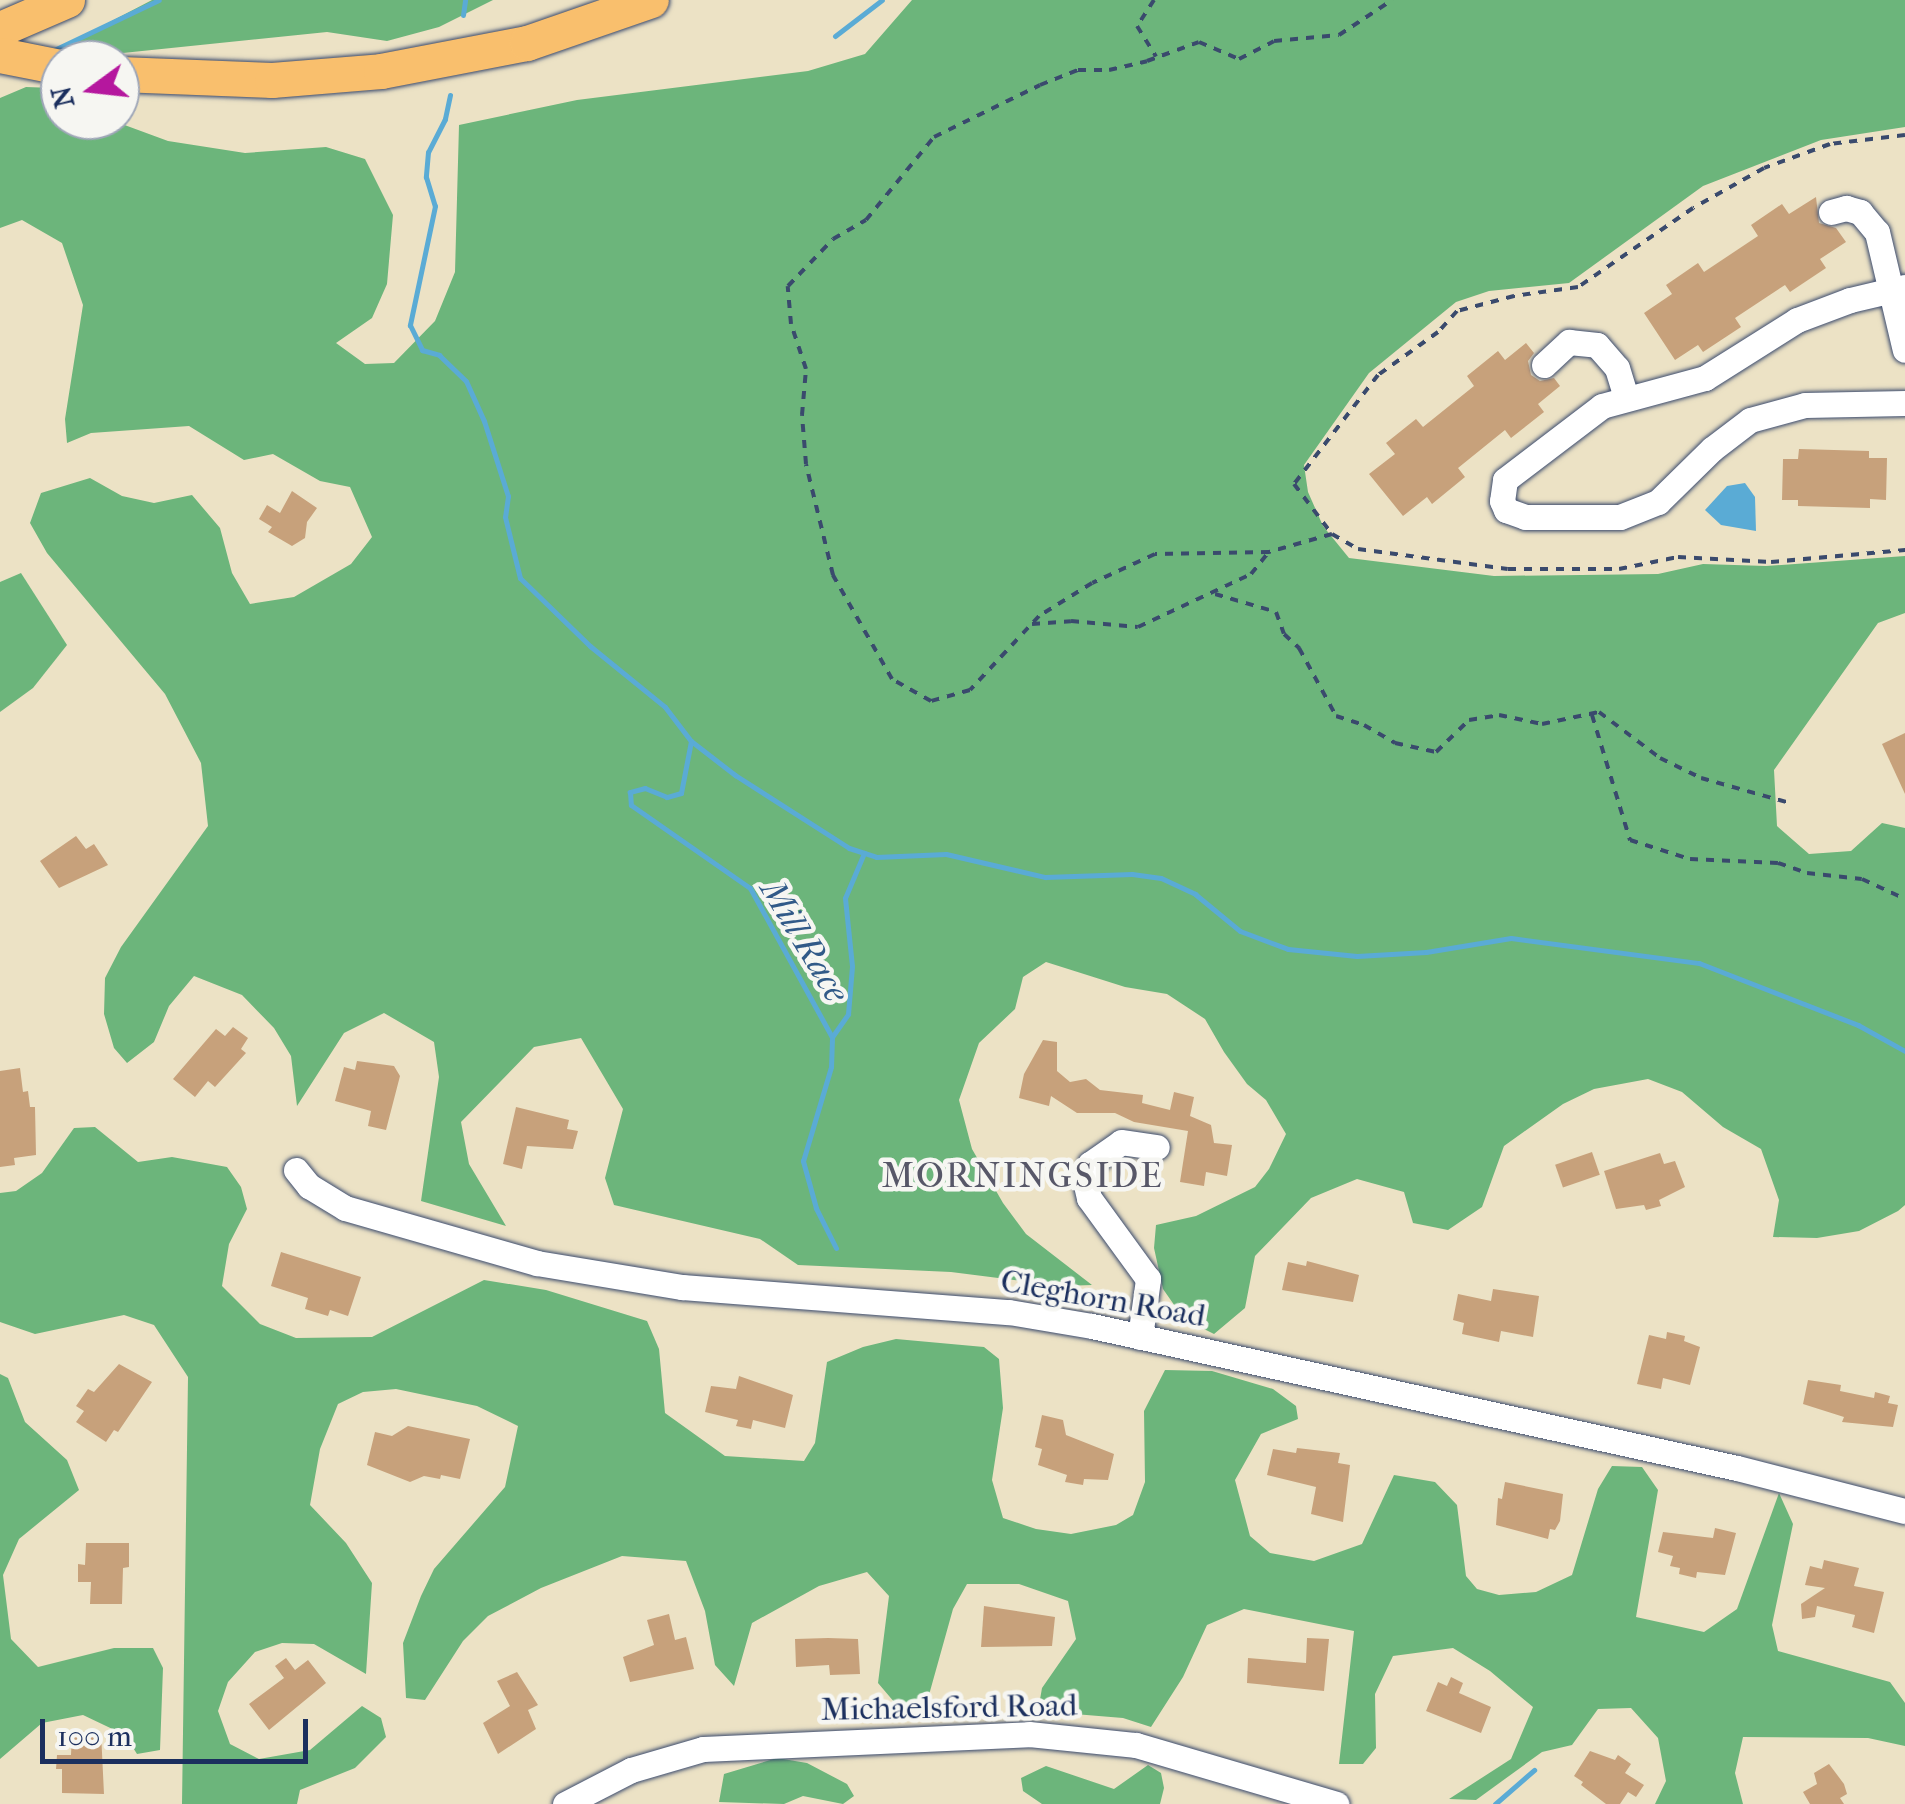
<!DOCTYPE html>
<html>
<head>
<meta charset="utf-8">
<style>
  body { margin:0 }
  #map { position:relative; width:1905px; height:1804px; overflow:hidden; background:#ece2c5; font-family:"IM FELL French Canon",serif }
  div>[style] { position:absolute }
  .forest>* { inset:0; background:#6cb57b }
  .water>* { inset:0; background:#5aabd5 }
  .stream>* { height:5px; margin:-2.5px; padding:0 2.5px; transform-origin:2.5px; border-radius:2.5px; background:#5aabd5 }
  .building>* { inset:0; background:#c7a17b; transform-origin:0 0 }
  .path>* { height:4px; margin-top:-2px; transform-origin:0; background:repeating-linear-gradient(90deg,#3a4a6d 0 8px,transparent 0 16px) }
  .roads { filter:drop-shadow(0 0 2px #3a4a6d) drop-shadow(0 0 2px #3a4a6d) }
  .minor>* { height:25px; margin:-12.5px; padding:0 12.5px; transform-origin:12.5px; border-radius:12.5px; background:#fff }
  .highway>* { height:35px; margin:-17.5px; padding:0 17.5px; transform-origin:17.5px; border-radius:17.5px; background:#f9bf6d }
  span { translate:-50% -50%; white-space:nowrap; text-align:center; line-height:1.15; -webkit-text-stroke:9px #f6f6f2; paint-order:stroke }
  .street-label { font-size:32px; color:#1b2f5e }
  .water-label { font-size:35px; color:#315a88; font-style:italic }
  .neighbourhood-label { font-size:35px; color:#575768; letter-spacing:2.5px }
  .north { position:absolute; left:40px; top:40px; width:100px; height:100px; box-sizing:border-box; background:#f6f6f2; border:2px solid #9ea6b7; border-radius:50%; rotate:255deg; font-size:28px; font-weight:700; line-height:40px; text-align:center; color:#1b2f5e }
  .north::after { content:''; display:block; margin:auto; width:35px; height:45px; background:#b5179e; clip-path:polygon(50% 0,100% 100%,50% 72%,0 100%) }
  .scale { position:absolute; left:40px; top:1719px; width:268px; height:45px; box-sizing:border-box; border:5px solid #1b2f5e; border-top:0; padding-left:12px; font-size:30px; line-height:35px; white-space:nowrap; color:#1b2f5e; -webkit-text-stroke:8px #f6f6f2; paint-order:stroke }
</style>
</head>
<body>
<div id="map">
  <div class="forest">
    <i style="clip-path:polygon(152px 0,493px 0,439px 27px,387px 41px,327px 32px,113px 54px,54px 51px)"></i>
    <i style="clip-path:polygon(912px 0,1905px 0,1905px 127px,1821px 140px,1703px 186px,1569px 283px,1489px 291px,1456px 302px,1369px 373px,1304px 465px,1308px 492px,1323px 526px,1349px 558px,1494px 576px,1658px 574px,1703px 564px,1766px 566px,1905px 556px,1905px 613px,1878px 623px,1774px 770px,1777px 826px,1809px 854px,1851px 851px,1882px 823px,1905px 828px,1905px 1205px,1898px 1211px,1859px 1231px,1817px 1238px,1773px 1237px,1779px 1200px,1761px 1149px,1723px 1127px,1682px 1092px,1648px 1079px,1594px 1089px,1563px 1104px,1504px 1146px,1482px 1207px,1448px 1230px,1413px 1223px,1404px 1192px,1357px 1179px,1311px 1198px,1255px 1256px,1245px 1308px,1214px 1334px,1184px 1319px,1163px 1289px,1154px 1248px,1156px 1225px,1196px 1216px,1255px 1187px,1269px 1169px,1286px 1134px,1266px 1100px,1247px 1084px,1224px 1052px,1205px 1019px,1167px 994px,1125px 987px,1046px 962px,1023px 977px,1015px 1009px,979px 1043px,959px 1100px,972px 1149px,1003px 1203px,1026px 1234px,1092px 1285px,1063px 1286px,951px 1272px,798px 1265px,760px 1239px,614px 1205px,605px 1178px,623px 1109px,581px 1038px,534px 1047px,461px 1122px,469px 1164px,506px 1226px,421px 1201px,439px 1077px,434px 1042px,384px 1013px,344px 1033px,297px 1106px,291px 1056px,274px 1028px,242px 995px,194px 976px,169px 1006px,154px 1042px,127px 1063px,114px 1048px,104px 1014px,105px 978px,121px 947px,208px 826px,201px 763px,165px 694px,47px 553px,30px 523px,41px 493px,90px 478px,122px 496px,154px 503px,192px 495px,220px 528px,232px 573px,250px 604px,294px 597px,351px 564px,372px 537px,350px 487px,320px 481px,273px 454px,244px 460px,189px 426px,91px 433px,67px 443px,65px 419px,83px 305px,62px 243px,22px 220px,0 228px,0 98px,26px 87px,54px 88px,60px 92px,60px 120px,111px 120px,168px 141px,245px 153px,326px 147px,365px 159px,393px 215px,387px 284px,372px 318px,336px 343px,365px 364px,394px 363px,435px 321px,455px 272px,459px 125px,577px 100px,808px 71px,865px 54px)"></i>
    <i style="clip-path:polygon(21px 573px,67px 645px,33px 688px,0 712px,0 582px)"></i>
    <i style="clip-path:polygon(95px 1127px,138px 1162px,172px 1157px,227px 1167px,241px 1187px,247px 1209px,229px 1244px,222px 1286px,260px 1324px,296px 1338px,372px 1337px,484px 1280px,546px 1290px,647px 1321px,659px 1349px,665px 1413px,725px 1456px,804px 1461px,815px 1443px,827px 1362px,863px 1347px,896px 1339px,984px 1347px,999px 1359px,1003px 1408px,992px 1480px,1003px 1518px,1036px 1529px,1071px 1534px,1116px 1525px,1133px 1515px,1145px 1482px,1144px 1411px,1165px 1370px,1212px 1371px,1273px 1389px,1296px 1406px,1298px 1419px,1261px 1434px,1235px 1480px,1250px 1536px,1270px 1553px,1314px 1561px,1362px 1544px,1394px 1475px,1435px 1482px,1457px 1505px,1466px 1576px,1477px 1589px,1499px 1595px,1536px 1592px,1572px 1575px,1598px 1489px,1612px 1466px,1642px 1467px,1658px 1490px,1636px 1617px,1704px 1632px,1737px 1609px,1779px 1493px,1793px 1524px,1772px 1625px,1778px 1651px,1890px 1682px,1905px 1703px,1905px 1746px,1868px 1738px,1743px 1737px,1735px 1773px,1743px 1804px,1655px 1804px,1666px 1781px,1658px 1738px,1631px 1708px,1598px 1709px,1572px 1745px,1542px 1752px,1476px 1800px,1449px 1799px,1511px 1759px,1533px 1707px,1490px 1671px,1453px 1648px,1393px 1656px,1375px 1694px,1376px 1748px,1363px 1764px,1339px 1764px,1354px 1631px,1244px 1609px,1207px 1625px,1183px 1677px,1151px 1727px,1123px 1718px,1038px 1711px,1042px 1688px,1076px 1639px,1068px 1601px,1019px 1584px,967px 1584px,953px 1609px,927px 1702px,895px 1703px,878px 1683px,889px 1596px,867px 1572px,819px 1586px,752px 1623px,734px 1686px,715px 1665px,705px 1611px,686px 1561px,622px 1556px,541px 1588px,488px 1616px,463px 1641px,425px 1700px,406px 1698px,403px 1643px,421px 1596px,434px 1569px,505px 1487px,518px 1426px,477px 1406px,396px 1389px,363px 1392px,338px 1404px,320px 1449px,310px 1505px,346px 1543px,372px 1583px,366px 1674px,314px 1644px,282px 1643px,255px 1652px,228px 1682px,218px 1711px,230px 1744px,259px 1759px,310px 1750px,362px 1706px,381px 1718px,386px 1737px,355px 1768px,300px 1790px,297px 1804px,182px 1804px,188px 1377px,154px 1325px,124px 1315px,35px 1334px,0 1322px,0 1193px,16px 1191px,42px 1173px,74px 1128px)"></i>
    <i style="clip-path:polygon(0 1374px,8px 1378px,25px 1422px,67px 1460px,79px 1490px,19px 1539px,3px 1575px,11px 1639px,38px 1667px,114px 1648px,153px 1648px,163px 1668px,160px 1750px,137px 1754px,125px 1735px,83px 1715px,42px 1723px,0 1759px)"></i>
    <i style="clip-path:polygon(777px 1758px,807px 1763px,847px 1784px,854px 1796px,843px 1804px,803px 1796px,784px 1804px,719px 1802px,724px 1774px)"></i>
    <i style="clip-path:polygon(1148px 1765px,1161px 1773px,1164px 1788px,1160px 1804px,1042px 1804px,1023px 1791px,1021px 1778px,1046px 1766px,1114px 1789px)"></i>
  </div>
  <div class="water">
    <i style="clip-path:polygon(1745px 483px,1755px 497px,1756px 531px,1721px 525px,1705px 510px,1727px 486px)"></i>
  </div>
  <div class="stream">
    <i style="left:463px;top:15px;width:15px;rotate:-82deg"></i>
    <i style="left:835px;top:36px;width:59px;rotate:-37.5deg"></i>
    <i style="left:54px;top:50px;width:116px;rotate:-25.5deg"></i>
    <i style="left:450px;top:95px;width:25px;rotate:102deg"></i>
    <i style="left:445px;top:119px;width:37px;rotate:117deg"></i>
    <i style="left:428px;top:152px;width:25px;rotate:95deg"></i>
    <i style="left:426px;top:177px;width:30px;rotate:73deg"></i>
    <i style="left:435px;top:206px;width:122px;rotate:101.9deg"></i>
    <i style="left:410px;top:325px;width:28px;rotate:64deg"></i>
    <i style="left:422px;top:350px;width:18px;rotate:16deg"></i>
    <i style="left:439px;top:355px;width:37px;rotate:44deg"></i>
    <i style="left:466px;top:381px;width:44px;rotate:65.8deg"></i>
    <i style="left:484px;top:421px;width:79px;rotate:72.3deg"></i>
    <i style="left:508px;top:496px;width:21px;rotate:98deg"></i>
    <i style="left:505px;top:517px;width:63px;rotate:76.2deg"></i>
    <i style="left:520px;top:578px;width:98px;rotate:44.2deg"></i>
    <i style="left:590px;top:646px;width:97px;rotate:39.1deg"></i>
    <i style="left:665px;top:707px;width:43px;rotate:52.6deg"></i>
    <i style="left:691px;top:741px;width:56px;rotate:37.7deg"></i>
    <i style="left:735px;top:775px;width:135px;rotate:32.6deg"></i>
    <i style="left:849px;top:848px;width:28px;rotate:18deg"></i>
    <i style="left:876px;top:857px;width:70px;rotate:-2.5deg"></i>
    <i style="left:946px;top:854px;width:102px;rotate:13.1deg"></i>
    <i style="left:1045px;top:877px;width:87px;rotate:-2deg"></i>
    <i style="left:1132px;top:874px;width:29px;rotate:8deg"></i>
    <i style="left:1161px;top:878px;width:38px;rotate:25deg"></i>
    <i style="left:1195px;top:894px;width:58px;rotate:39.4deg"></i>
    <i style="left:1240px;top:931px;width:51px;rotate:20.6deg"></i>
    <i style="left:1288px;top:949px;width:69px;rotate:5.8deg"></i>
    <i style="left:1357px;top:956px;width:69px;rotate:-3.3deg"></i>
    <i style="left:1426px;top:952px;width:86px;rotate:-9.4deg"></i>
    <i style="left:1511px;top:938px;width:190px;rotate:7.6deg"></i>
    <i style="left:1699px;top:963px;width:171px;rotate:21.3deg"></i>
    <i style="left:1858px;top:1025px;width:54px;rotate:29deg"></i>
    <i style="left:691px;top:741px;width:53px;rotate:100.9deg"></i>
    <i style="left:681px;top:793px;width:15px;rotate:164deg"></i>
    <i style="left:667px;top:797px;width:24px;rotate:-158deg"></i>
    <i style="left:645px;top:788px;width:16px;rotate:165deg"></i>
    <i style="left:630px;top:792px;width:13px;rotate:86deg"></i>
    <i style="left:631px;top:805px;width:145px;rotate:34.9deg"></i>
    <i style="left:750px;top:888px;width:170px;rotate:61.2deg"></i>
    <i style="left:836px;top:1248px;width:45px;rotate:-116.6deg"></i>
    <i style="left:816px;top:1208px;width:49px;rotate:-105.5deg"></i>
    <i style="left:803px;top:1161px;width:98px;rotate:-73.4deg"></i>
    <i style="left:831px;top:1067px;width:30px;rotate:-88deg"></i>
    <i style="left:832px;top:1037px;width:28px;rotate:-55deg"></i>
    <i style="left:848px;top:1014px;width:48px;rotate:-85.2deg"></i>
    <i style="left:852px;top:966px;width:68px;rotate:-95.9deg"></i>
    <i style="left:845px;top:898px;width:49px;rotate:-67.1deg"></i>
    <i style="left:1495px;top:1804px;width:52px;rotate:-41.1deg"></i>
  </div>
  <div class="building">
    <i style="clip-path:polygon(1816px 197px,1819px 223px,1836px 228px,1846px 242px,1820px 259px,1826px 268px,1790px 292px,1785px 285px,1735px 318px,1741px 327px,1703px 352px,1698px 345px,1675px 360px,1644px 313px,1672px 294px,1666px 285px,1698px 263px,1704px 272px,1758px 236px,1751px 225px,1782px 204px,1789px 214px)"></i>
    <i style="clip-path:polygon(1526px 343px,1534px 353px,1528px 361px,1531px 375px,1540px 381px,1554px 378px,1560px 386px,1538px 404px,1544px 412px,1511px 438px,1505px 430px,1458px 468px,1465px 477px,1432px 504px,1427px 497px,1403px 516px,1369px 474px,1395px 454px,1386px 443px,1416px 419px,1423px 427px,1474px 386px,1467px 376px,1498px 351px,1505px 360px)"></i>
    <i style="clip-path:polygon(1799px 449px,1869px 451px,1869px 458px,1887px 458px,1886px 500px,1870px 499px,1870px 508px,1798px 506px,1798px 500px,1782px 500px,1783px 459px,1798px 459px)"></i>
    <i style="clip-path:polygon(292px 491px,317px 508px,307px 522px,305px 538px,292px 546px,268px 532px,272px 527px,259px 519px,267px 505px,280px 513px)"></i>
    <i style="clip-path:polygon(1905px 733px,1905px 794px,1882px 744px)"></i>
    <i style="clip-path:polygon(76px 836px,86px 849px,94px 844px,108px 865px,59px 888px,40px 861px)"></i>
    <i style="clip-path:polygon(233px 1027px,248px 1038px,241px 1049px,246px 1053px,215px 1087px,208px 1081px,195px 1097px,173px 1079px,216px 1029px,225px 1036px)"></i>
    <i style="clip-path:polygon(1043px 1040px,1057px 1042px,1057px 1071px,1070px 1082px,1086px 1079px,1100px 1090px,1143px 1095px,1142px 1103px,1170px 1110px,1174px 1092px,1194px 1097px,1190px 1116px,1211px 1125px,1214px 1143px,1232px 1145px,1227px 1176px,1206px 1172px,1204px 1186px,1180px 1182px,1188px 1131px,1134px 1122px,1115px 1113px,1077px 1113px,1051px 1096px,1049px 1106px,1019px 1098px,1024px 1074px)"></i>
    <i style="clip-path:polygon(357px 1061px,394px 1066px,400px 1076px,386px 1130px,368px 1126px,371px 1111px,335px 1101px,344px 1067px,355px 1070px)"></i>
    <i style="clip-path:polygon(20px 1068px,23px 1092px,28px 1091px,30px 1107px,35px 1107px,36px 1155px,14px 1158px,15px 1165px,0 1167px,0 1071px)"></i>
    <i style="clip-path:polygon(516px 1107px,569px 1120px,567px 1129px,578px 1131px,573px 1149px,527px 1146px,522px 1169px,503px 1164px)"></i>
    <i style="left:1592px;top:1152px;width:24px;height:39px;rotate:71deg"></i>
    <i style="clip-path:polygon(1660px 1153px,1664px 1164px,1675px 1161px,1685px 1187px,1659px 1200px,1661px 1206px,1646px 1210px,1644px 1205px,1616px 1209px,1604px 1171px)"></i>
    <i style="clip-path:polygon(281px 1252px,361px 1277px,348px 1316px,330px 1310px,328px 1316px,305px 1309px,308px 1298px,271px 1286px)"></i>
    <i style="clip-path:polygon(1307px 1261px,1359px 1275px,1353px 1302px,1282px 1290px,1288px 1262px,1306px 1266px)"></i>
    <i style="clip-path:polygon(1493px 1289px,1539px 1296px,1533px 1337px,1501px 1331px,1499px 1342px,1462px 1334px,1464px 1323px,1453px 1320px,1458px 1294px,1491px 1301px)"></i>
    <i style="clip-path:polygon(1667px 1332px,1685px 1336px,1684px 1341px,1700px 1347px,1690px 1385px,1663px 1378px,1661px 1389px,1637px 1384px,1649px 1335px,1666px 1339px)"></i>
    <i style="clip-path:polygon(119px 1364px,152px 1382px,118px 1432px,114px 1430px,106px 1442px,76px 1422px,84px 1411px,76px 1406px,88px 1389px,94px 1392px)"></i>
    <i style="clip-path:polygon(739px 1376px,793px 1395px,785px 1428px,753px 1420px,751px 1429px,736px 1426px,738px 1420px,705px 1412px,711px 1386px,736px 1389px)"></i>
    <i style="clip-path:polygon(1808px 1380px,1841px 1385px,1840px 1391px,1874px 1398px,1875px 1392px,1890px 1396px,1888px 1403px,1898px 1405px,1893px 1427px,1842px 1422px,1844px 1417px,1803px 1404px)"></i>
    <i style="clip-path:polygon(1042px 1415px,1063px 1420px,1066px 1435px,1114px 1454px,1108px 1480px,1084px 1479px,1083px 1485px,1065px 1482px,1067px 1475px,1038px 1465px,1042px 1449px,1035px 1447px)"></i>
    <i style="clip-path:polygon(408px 1426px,470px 1439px,460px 1479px,441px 1475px,440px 1479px,424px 1476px,410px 1482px,367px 1465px,375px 1432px,392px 1436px)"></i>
    <i style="clip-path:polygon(1297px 1448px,1340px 1453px,1338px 1463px,1350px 1465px,1343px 1522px,1311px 1514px,1316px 1487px,1267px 1475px,1273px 1449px,1296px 1453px)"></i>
    <i style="clip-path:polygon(1505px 1482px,1563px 1494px,1560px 1521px,1555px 1530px,1550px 1529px,1548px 1539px,1496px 1525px,1498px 1498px,1502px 1499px)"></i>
    <i style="clip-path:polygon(1715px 1528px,1736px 1533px,1725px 1575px,1697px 1572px,1696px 1578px,1679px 1574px,1680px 1568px,1670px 1566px,1673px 1556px,1658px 1552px,1663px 1532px,1713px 1538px)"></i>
    <i style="clip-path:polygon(86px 1543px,129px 1543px,129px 1567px,123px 1568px,122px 1604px,90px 1604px,91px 1582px,78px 1582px,78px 1564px,85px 1565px)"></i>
    <i style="clip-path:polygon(1824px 1560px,1859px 1568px,1854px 1586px,1884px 1592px,1874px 1633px,1852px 1627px,1855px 1615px,1817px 1606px,1815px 1617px,1802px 1619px,1801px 1604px,1825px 1588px,1805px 1585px,1810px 1566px,1822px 1569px)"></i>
    <i style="clip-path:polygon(984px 1606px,1055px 1617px,1052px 1646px,981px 1647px)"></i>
    <i style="clip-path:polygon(669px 1614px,675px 1640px,686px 1637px,694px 1669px,630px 1682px,623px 1657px,654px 1645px,647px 1620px)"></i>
    <i style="clip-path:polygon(828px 1638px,858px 1639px,860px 1674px,830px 1675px,829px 1665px,796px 1667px,795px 1639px)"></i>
    <i style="clip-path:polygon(1307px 1638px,1329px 1639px,1324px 1691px,1247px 1683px,1248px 1658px,1306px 1663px)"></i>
    <i style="clip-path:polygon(286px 1658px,295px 1670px,308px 1660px,326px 1683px,269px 1730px,249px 1704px,284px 1678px,275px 1666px)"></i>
    <i style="clip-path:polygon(517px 1672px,538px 1705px,528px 1710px,536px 1729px,498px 1754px,483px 1723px,510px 1706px,497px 1681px)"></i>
    <i style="clip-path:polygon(1451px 1677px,1463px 1683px,1459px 1693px,1491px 1707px,1481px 1733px,1426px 1711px,1438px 1682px,1447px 1686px)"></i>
    <i style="clip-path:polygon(72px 1731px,101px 1732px,104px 1794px,62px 1793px,62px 1769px,56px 1769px,57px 1755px,71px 1755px)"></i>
    <i style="clip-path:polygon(1590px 1751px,1615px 1760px,1618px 1755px,1631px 1764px,1625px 1773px,1644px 1785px,1636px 1797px,1628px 1792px,1620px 1804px,1606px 1804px,1581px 1785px,1583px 1782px,1574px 1776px)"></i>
    <i style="clip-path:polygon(1829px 1764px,1844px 1784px,1847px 1794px,1840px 1798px,1844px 1804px,1810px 1804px,1803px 1792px,1817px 1784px,1814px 1773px)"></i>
  </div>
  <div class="path">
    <i style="left:1154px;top:0;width:31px;rotate:123deg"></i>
    <i style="left:1137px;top:26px;width:36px;rotate:58deg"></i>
    <i style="left:1905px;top:135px;width:76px;rotate:173.2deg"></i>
    <i style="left:1830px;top:144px;width:70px;rotate:160deg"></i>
    <i style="left:1764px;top:168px;width:81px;rotate:150.6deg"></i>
    <i style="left:1693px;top:208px;width:140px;rotate:145.5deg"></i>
    <i style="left:1578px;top:287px;width:65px;rotate:172deg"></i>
    <i style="left:1514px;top:296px;width:59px;rotate:165.3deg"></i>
    <i style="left:1457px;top:311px;width:28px;rotate:132deg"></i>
    <i style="left:1438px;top:332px;width:74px;rotate:144.4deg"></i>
    <i style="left:1378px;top:375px;width:138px;rotate:127.6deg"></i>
    <i style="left:1294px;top:484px;width:63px;rotate:52.8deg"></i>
    <i style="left:1332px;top:534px;width:30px;rotate:30deg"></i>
    <i style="left:1358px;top:549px;width:151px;rotate:7.6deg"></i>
    <i style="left:1508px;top:569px;width:111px"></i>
    <i style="left:1619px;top:569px;width:60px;rotate:-11.5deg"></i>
    <i style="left:1678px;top:557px;width:93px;rotate:3.1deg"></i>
    <i style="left:1771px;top:562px;width:135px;rotate:-5.1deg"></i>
    <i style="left:1332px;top:534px;width:66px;rotate:164.1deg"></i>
    <i style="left:1269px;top:552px;width:114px;rotate:179deg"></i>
    <i style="left:1155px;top:554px;width:69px;rotate:155.3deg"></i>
    <i style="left:1092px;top:583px;width:62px;rotate:148.1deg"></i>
    <i style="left:1039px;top:616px;width:101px;rotate:133deg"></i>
    <i style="left:970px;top:690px;width:41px;rotate:164.2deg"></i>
    <i style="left:931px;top:701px;width:45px;rotate:-150.6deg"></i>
    <i style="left:892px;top:679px;width:120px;rotate:-119.6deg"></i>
    <i style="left:833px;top:575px;width:114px;rotate:-103.7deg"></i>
    <i style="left:806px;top:464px;width:49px;rotate:-94.7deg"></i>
    <i style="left:802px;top:415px;width:46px;rotate:-85deg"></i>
    <i style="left:806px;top:369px;width:47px;rotate:-108.4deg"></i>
    <i style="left:791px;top:324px;width:38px;rotate:-95deg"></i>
    <i style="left:788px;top:286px;width:65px;rotate:-46.2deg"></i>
    <i style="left:833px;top:239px;width:38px;rotate:-30deg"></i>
    <i style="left:866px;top:220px;width:107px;rotate:-50.7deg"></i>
    <i style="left:934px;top:137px;width:118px;rotate:-26.1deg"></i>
    <i style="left:1040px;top:85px;width:41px;rotate:-21.5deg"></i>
    <i style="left:1078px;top:70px;width:31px"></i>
    <i style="left:1109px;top:70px;width:39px;rotate:-13deg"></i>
    <i style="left:1147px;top:61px;width:55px;rotate:-20.1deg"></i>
    <i style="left:1199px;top:42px;width:43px;rotate:23deg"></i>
    <i style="left:1239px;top:59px;width:39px;rotate:-27deg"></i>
    <i style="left:1274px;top:41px;width:65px;rotate:-5.3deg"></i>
    <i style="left:1339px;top:35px;width:64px;rotate:-33.4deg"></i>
    <i style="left:1215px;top:594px;width:64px;rotate:16.4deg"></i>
    <i style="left:1276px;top:612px;width:23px;rotate:70deg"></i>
    <i style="left:1284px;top:634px;width:21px;rotate:43deg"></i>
    <i style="left:1299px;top:648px;width:77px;rotate:61.4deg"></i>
    <i style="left:1336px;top:716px;width:29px;rotate:18deg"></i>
    <i style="left:1364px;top:725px;width:36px;rotate:30deg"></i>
    <i style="left:1395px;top:743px;width:42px;rotate:12.4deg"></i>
    <i style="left:1436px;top:752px;width:46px;rotate:-44.1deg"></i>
    <i style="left:1469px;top:720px;width:30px;rotate:-9deg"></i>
    <i style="left:1499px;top:715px;width:44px;rotate:11.8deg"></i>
    <i style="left:1542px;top:724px;width:58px;rotate:-11.9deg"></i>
    <i style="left:1599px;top:712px;width:76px;rotate:37deg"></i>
    <i style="left:1660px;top:758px;width:46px;rotate:26deg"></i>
    <i style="left:1701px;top:778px;width:92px;rotate:15.7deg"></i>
    <i style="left:1032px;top:624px;width:39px;rotate:-4deg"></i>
    <i style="left:1071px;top:621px;width:67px;rotate:5.1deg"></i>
    <i style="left:1138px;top:627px;width:125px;rotate:-25.1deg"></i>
    <i style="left:1251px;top:574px;width:28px;rotate:-51deg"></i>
    <i style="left:1592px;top:715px;width:131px;rotate:73.1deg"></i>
    <i style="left:1630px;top:840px;width:63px;rotate:17.6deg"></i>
    <i style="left:1690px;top:859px;width:88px;rotate:2.6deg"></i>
    <i style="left:1778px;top:863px;width:31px;rotate:19deg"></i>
    <i style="left:1807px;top:873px;width:55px;rotate:6.2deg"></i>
    <i style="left:1862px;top:879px;width:47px;rotate:24.9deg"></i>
  </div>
  <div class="roads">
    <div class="minor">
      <i style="left:1831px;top:212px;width:16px;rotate:-15deg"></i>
      <i style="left:1846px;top:208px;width:15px;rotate:16deg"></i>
      <i style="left:1860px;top:212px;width:26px;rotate:50deg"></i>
      <i style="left:1877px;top:232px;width:121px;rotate:76.7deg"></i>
      <i style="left:1905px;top:287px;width:57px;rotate:166.7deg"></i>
      <i style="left:1850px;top:300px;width:57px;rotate:159.3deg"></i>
      <i style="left:1797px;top:320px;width:109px;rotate:147.8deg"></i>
      <i style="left:1705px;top:378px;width:107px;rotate:164.8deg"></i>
      <i style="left:1602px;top:406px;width:122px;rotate:142.7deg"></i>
      <i style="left:1505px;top:480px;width:21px;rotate:98deg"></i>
      <i style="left:1502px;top:501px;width:10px;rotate:66deg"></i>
      <i style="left:1506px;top:510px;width:20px;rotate:20deg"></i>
      <i style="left:1525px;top:517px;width:95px"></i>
      <i style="left:1620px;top:517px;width:41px;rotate:-21.5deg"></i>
      <i style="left:1658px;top:502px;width:76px;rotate:-44.5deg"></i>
      <i style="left:1712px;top:449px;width:48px;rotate:-37.3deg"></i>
      <i style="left:1750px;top:420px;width:57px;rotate:-15.3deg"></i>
      <i style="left:1805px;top:405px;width:100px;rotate:-1.1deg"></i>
      <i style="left:1544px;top:365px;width:34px;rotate:-43deg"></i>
      <i style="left:1569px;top:342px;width:28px;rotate:6deg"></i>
      <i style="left:1597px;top:345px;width:30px;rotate:49deg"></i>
      <i style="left:1617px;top:368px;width:30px;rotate:73deg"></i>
      <i style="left:296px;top:1170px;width:21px;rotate:51deg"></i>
      <i style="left:309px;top:1186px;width:42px;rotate:31.4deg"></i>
      <i style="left:345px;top:1208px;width:200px;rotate:16deg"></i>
      <i style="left:537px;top:1263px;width:147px;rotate:9.4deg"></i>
      <i style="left:682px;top:1287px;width:328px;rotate:4.4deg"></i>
      <i style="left:1009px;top:1312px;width:84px;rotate:9.6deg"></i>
      <i style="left:1092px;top:1326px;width:660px;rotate:12.42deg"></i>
      <i style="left:1737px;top:1468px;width:173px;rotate:14.4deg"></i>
      <i style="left:1140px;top:1337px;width:59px;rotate:-82.1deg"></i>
      <i style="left:1148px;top:1279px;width:100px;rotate:-126.1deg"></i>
      <i style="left:1089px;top:1198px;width:17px;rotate:-103deg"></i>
      <i style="left:1085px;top:1181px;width:18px;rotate:-74deg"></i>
      <i style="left:1090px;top:1164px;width:38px;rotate:-35deg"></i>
      <i style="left:1121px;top:1142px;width:36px;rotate:8deg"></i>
      <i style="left:565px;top:1804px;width:74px;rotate:-27.3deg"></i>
      <i style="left:631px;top:1770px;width:75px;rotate:-16.3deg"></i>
      <i style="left:703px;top:1749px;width:326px;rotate:-2.6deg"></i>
      <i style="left:1029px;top:1734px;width:108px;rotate:5.9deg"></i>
      <i style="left:1136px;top:1745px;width:209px;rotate:16.4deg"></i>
    </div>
    <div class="highway">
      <i style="left:0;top:29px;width:73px;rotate:-23.4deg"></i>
      <i style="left:0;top:55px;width:61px;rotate:11.3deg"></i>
      <i style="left:120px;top:74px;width:152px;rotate:2.3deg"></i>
      <i style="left:272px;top:80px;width:109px;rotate:-4.7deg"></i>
      <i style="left:381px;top:71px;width:149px;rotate:-10.9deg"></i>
      <i style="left:527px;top:43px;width:131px;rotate:-19.1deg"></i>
    </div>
  </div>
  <div class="street-label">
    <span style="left:1103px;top:1299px;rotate:10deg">Cleghorn Road</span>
    <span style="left:949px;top:1708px;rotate:-1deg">Michaelsford Road</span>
  </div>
  <div class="water-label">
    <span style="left:804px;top:941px;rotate:59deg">Mill Race</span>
  </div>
  <div class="neighbourhood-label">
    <span style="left:1023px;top:1176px">MORNINGSIDE</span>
  </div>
  <div class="north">N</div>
  <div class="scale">100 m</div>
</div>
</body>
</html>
